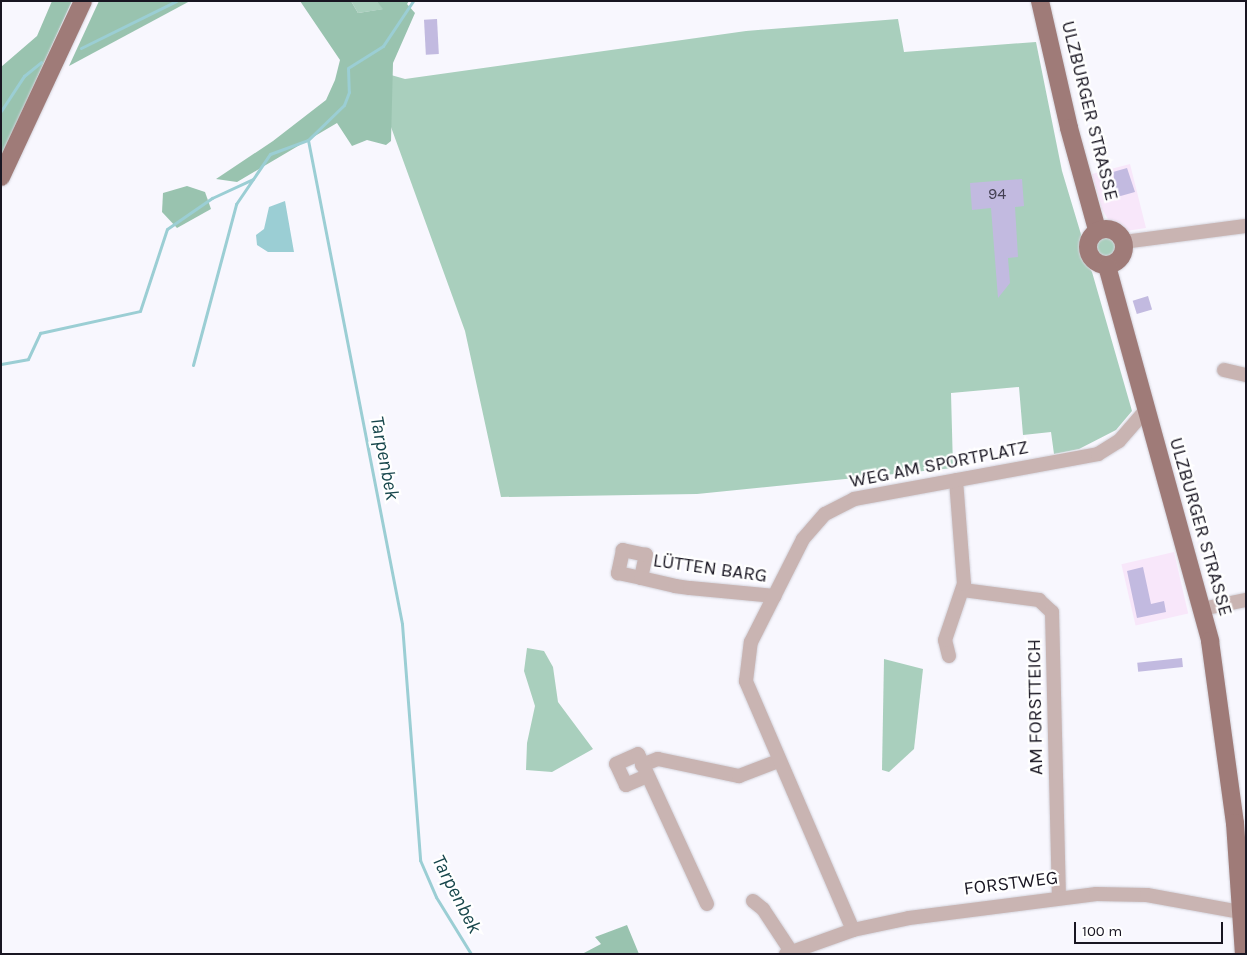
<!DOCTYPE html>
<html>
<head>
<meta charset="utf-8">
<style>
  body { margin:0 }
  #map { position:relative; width:1247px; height:955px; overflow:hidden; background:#f8f7fe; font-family:Karla,sans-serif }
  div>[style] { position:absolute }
  .commercial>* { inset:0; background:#f8e7fa; transform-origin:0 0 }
  .green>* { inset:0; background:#a9cfbd }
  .round { border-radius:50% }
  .forest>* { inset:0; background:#99c3af }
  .water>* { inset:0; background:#9bced4 }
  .stream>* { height:3px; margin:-1.5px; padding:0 1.5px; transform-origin:1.5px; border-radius:1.5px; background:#9bced4 }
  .building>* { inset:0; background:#c2bae0; transform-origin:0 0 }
  .roads { filter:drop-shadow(0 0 1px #d4d3db) drop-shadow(0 0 1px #d4d3db) }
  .minor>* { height:14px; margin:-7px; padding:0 7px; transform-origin:7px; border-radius:7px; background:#c9b4b2 }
  .major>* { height:18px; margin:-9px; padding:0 9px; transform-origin:9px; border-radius:9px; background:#9f7b78 }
  .major>.ring { margin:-9px; padding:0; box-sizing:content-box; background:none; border:18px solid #9f7b78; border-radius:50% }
  span { translate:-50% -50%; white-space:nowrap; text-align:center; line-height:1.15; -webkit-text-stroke:4.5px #fff; paint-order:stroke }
  .number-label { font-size:16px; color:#433f52 }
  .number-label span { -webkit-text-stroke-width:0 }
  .street-label { font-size:19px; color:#191622 }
  .water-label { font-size:20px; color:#18474c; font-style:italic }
  .frame { position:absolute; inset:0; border:2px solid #191622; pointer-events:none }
  .scale { position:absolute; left:1074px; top:922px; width:149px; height:22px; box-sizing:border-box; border:2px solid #191622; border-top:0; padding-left:6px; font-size:15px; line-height:18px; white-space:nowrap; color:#191622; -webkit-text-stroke:4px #fff; paint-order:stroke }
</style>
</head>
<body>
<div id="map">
  <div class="commercial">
    <i style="clip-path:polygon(1130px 164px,1146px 228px,1126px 231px,1109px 221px,1102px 209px,1092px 174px)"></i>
    <i style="left:1174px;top:552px;width:63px;height:54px;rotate:77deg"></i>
  </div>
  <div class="green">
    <i style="clip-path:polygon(351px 1px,376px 1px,384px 9px,358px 13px)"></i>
    <i style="clip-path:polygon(898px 19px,904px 52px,1036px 42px,1062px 171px,1083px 241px,1083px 258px,1092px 272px,1132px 411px,1116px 430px,1079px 449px,1054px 454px,1051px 432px,1023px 435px,1019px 387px,951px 393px,953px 468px,697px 494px,501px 497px,465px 331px,383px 105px,377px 71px,405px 79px,746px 31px)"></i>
    <i class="round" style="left:1095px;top:236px;width:22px;height:22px"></i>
    <i style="clip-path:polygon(527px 648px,544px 651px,553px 667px,558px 702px,593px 749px,552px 772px,526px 770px,527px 743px,535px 706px,524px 671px)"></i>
    <i style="clip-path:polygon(884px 659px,923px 669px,914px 749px,889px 772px,882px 770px)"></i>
  </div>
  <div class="forest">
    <i style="clip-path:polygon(52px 1px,72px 1px,1px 157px,1px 67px,37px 36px)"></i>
    <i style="clip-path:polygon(99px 1px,190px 1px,69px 66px)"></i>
    <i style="clip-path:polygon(300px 1px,351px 1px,358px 13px,383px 9px,376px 1px,409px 1px,407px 4px,415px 13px,393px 63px,391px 141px,386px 145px,367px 140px,352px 146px,337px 123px,237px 182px,216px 179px,273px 141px,326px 100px,335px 80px,340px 60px)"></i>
    <i style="clip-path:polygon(187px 186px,205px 192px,211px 209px,177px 228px,162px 212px,163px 193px)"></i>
    <i style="clip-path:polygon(627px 925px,639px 954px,582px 954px,601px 944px,595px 937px)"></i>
  </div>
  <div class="water">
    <i style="clip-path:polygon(285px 201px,294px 252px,268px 252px,257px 245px,256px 235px,264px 229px,269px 207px)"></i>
  </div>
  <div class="stream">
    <i style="left:413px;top:1px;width:54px;rotate:123.7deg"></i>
    <i style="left:383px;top:46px;width:41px;rotate:147.8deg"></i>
    <i style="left:348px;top:68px;width:24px;rotate:88deg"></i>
    <i style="left:349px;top:92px;width:14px;rotate:111deg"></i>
    <i style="left:344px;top:105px;width:50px;rotate:135.8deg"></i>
    <i style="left:308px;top:140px;width:493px;rotate:79deg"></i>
    <i style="left:402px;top:624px;width:237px;rotate:85.6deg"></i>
    <i style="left:420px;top:860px;width:40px;rotate:66.6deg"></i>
    <i style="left:436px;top:897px;width:67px;rotate:58.4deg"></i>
    <i style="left:81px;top:48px;width:106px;rotate:-26.3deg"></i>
    <i style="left:1px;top:111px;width:42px;rotate:-56.7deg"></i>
    <i style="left:24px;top:76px;width:22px;rotate:-39deg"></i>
    <i style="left:1px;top:364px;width:27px;rotate:-10deg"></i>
    <i style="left:28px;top:359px;width:29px;rotate:-65deg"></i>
    <i style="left:40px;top:333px;width:102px;rotate:-12.4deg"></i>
    <i style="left:140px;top:311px;width:86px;rotate:-71.8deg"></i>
    <i style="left:167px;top:229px;width:55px;rotate:-34.6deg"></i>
    <i style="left:212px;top:198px;width:45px;rotate:-24.9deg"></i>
    <i style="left:193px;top:365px;width:167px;rotate:-75deg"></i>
    <i style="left:236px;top:204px;width:60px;rotate:-55.8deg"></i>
    <i style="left:270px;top:154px;width:40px;rotate:-20.2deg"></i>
  </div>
  <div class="building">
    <i style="left:437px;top:19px;width:35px;height:13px;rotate:87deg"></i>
    <i style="clip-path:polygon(1127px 168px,1135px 192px,1117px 197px,1113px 172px)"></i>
    <i style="clip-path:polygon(1022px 179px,1024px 206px,1015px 207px,1018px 257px,1008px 258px,1010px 283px,998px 298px,991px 208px,972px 210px,970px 183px)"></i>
    <i style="left:1148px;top:296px;width:14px;height:16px;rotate:73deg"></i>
    <i style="clip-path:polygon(1143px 567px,1151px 604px,1164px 601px,1166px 612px,1137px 618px,1127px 571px)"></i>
    <i style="left:1182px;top:658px;width:9px;height:45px;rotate:84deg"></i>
  </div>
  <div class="roads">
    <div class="minor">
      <i style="left:1124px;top:242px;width:123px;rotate:-7.5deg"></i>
      <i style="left:1224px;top:370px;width:23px;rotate:13deg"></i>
      <i style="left:641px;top:578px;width:24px;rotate:-78deg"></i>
      <i style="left:646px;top:555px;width:24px;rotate:-168deg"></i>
      <i style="left:623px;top:550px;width:24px;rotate:102deg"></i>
      <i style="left:618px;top:573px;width:24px;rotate:12deg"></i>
      <i style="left:641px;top:578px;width:35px;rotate:13deg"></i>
      <i style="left:675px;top:586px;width:15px;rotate:8deg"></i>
      <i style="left:690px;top:588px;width:85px;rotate:5.4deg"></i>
      <i style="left:963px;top:590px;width:77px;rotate:7.5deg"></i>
      <i style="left:1039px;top:600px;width:18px;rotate:43deg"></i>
      <i style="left:1052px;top:612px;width:285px;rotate:88.6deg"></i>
      <i style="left:1202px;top:609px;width:45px;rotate:-11.6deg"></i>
      <i style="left:949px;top:656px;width:16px;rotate:-104deg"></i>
      <i style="left:945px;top:640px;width:59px;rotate:-71.3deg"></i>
      <i style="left:964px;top:584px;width:104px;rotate:-94.4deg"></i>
      <i style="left:642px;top:765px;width:17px;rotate:-21deg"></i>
      <i style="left:658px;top:759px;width:83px;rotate:11.9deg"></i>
      <i style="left:739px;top:776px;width:42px;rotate:-21deg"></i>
      <i style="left:647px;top:776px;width:23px;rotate:157deg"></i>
      <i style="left:626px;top:785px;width:23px;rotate:-115deg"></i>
      <i style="left:616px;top:764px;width:24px;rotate:-24deg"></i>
      <i style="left:638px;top:754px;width:165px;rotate:65.3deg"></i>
      <i style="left:753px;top:901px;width:13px;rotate:39deg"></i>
      <i style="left:763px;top:909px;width:49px;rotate:56.6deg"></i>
      <i style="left:853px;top:930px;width:271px;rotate:-113.3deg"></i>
      <i style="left:746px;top:681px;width:39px;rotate:-83deg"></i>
      <i style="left:751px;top:642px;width:115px;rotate:-63.2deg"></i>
      <i style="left:803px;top:539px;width:33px;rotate:-49deg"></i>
      <i style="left:825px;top:514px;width:33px;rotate:-27deg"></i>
      <i style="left:854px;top:499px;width:248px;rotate:-10.4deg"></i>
      <i style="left:1098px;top:454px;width:25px;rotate:-32deg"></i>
      <i style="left:1119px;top:441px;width:40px;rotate:-49deg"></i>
      <i style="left:786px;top:954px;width:71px;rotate:-19.7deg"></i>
      <i style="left:853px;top:930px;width:57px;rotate:-12.1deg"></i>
      <i style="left:909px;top:918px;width:189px;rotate:-7.3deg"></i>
      <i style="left:1096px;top:894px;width:51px;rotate:1.1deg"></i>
      <i style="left:1147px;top:895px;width:101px;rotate:10.3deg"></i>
    </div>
    <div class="major">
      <i style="left:1040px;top:1px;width:130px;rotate:77.1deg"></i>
      <i style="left:1069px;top:128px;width:106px;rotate:74.6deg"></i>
      <i style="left:1px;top:177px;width:194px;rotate:-65deg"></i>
      <i class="ring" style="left:1088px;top:229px;width:18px;height:18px"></i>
      <i style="left:1107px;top:266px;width:389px;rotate:74.6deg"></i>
      <i style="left:1210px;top:641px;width:184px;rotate:82.2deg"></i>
      <i style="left:1235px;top:823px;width:131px;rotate:86.1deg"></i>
    </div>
  </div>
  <div class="number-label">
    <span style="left:997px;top:194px">94</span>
  </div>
  <div class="street-label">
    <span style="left:1089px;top:111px;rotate:76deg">ULZBURGER STRASSE</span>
    <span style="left:939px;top:465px;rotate:-11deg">WEG AM SPORTPLATZ</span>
    <span style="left:1200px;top:527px;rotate:74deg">ULZBURGER STRASSE</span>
    <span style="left:710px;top:569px;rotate:8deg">LÜTTEN BARG</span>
    <span style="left:1036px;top:707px;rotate:-91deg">AM FORSTTEICH</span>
    <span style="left:1011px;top:884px;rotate:-7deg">FORSTWEG</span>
  </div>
  <div class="water-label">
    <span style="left:385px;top:458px;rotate:79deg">Tarpenbek</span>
    <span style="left:457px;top:894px;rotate:63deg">Tarpenbek</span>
  </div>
  <div class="frame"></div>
  <div class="scale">100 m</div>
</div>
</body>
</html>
